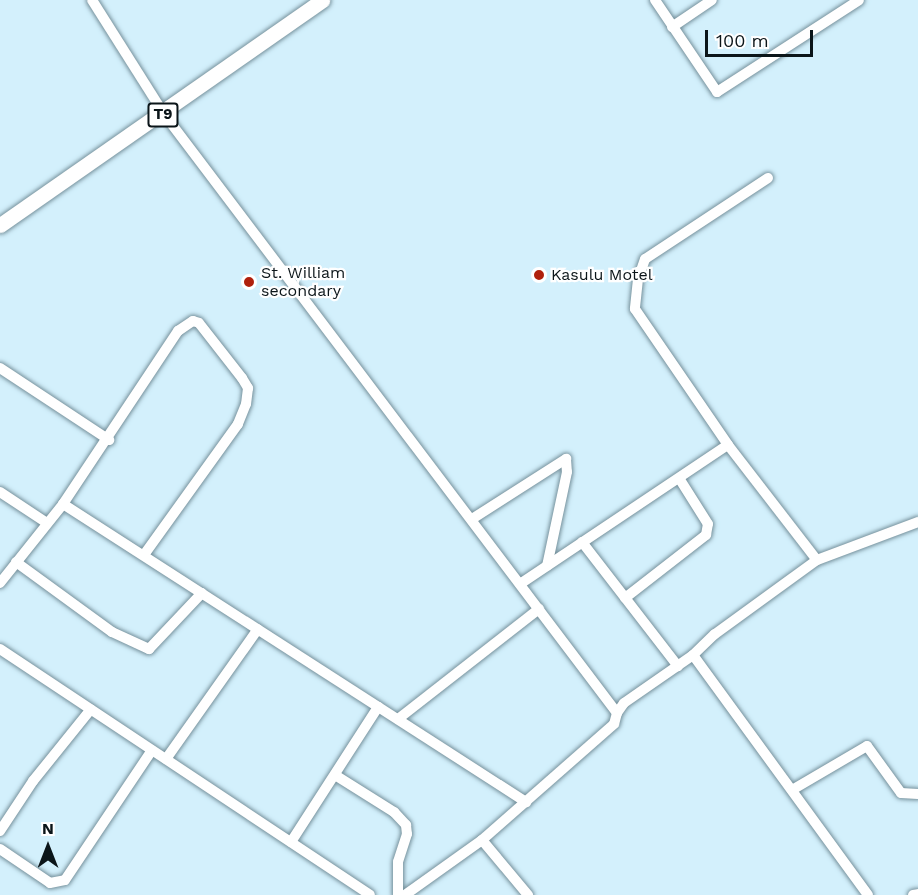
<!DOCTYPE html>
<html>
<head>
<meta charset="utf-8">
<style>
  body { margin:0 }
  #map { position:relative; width:918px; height:895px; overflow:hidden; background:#d3f0fc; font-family:"Work Sans",sans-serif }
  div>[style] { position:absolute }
  .roads { filter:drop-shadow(0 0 2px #76919c) drop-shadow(0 0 2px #76919c) }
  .minor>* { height:10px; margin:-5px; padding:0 5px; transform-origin:5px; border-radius:5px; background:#fff }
  .highway>* { height:15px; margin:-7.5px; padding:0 7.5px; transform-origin:7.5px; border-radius:7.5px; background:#fff }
  .dots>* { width:16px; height:16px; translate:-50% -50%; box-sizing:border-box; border:3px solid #fff; border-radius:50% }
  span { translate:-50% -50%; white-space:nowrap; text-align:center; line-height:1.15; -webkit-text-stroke:4.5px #fff; paint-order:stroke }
  .shield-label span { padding:2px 4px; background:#fff; border:2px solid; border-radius:4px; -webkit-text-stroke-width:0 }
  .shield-label { font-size:15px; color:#0b1519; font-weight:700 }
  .poi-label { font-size:16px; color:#0b1519 }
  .left { translate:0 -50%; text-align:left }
  .north { position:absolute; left:18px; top:817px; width:60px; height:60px; -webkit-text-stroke:4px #fff; paint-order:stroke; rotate:0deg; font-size:16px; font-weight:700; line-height:24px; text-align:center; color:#0b1519 }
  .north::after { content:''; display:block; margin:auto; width:21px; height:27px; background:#0b1519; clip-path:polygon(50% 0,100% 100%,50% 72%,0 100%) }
  .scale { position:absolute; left:705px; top:30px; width:108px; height:27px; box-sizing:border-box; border:3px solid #0b1519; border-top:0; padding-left:8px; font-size:18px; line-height:21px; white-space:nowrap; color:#0b1519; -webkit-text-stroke:4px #fff; paint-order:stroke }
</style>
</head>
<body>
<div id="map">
  <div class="roads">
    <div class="minor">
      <i style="left:92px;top:0;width:135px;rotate:57.7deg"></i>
      <i style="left:164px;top:114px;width:751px;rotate:52.9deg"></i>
      <i style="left:617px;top:713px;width:11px;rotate:105deg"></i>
      <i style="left:614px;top:724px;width:176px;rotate:138.7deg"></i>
      <i style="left:482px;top:840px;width:95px;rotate:144.5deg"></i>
      <i style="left:655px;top:0;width:111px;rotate:56deg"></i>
      <i style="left:717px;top:92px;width:169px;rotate:-32.9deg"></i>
      <i style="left:672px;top:27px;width:48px;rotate:-34deg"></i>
      <i style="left:768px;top:178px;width:147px;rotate:146.6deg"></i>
      <i style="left:645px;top:259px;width:21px;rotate:109deg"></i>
      <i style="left:638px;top:279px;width:30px;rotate:96deg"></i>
      <i style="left:635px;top:309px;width:165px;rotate:55.6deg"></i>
      <i style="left:728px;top:445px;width:145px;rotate:52.3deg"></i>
      <i style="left:0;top:368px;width:131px;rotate:33.4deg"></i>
      <i style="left:0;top:492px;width:56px;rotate:33.4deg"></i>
      <i style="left:63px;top:504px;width:551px;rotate:32.77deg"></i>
      <i style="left:472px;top:519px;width:112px;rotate:-32.6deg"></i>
      <i style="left:566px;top:459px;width:13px;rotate:86deg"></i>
      <i style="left:567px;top:472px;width:96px;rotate:102deg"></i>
      <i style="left:582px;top:542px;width:157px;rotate:52.3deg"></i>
      <i style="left:16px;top:562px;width:119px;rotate:36.1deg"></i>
      <i style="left:112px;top:632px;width:41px;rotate:24.7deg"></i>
      <i style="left:149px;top:649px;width:77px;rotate:-46.6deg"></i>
      <i style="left:0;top:583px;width:101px;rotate:-51.4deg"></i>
      <i style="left:63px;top:504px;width:208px;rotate:-56.4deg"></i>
      <i style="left:178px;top:331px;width:18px;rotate:-34deg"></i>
      <i style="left:193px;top:321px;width:6px;rotate:18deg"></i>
      <i style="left:199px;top:323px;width:70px;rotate:52deg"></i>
      <i style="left:242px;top:378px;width:12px;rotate:59deg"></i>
      <i style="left:248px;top:388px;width:16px;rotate:97deg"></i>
      <i style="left:246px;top:404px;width:22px;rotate:112deg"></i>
      <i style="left:238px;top:424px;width:161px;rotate:125.7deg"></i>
      <i style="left:520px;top:584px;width:250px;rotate:-33.8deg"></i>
      <i style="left:625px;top:598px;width:103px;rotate:-37.9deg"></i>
      <i style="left:706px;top:535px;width:11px;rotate:-80deg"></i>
      <i style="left:708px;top:524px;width:54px;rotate:-122.2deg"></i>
      <i style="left:0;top:649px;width:444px;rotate:33.6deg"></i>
      <i style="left:693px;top:655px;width:297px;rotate:53.9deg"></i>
      <i style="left:617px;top:713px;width:12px;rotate:-55deg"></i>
      <i style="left:624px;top:703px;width:84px;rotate:-34.8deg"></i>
      <i style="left:693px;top:655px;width:30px;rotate:-44deg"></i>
      <i style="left:715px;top:634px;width:126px;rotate:-36deg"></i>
      <i style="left:817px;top:560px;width:108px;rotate:-20.6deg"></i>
      <i style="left:398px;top:719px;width:179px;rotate:-38deg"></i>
      <i style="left:166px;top:759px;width:159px;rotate:-54.7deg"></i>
      <i style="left:335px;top:775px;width:70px;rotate:32.1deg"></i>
      <i style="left:394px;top:812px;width:18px;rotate:47deg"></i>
      <i style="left:406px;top:825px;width:9px;rotate:84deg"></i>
      <i style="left:407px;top:834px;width:29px;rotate:108deg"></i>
      <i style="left:398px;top:862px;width:33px;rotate:90deg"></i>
      <i style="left:792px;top:790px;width:87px;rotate:-30.4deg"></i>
      <i style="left:867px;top:746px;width:58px;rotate:54.1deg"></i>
      <i style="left:901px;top:793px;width:17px;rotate:3deg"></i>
      <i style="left:0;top:831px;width:60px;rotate:-56.6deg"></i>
      <i style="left:33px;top:781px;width:92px;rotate:-51.1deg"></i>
      <i style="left:482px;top:840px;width:72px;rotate:50.1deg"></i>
      <i style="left:291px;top:842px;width:161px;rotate:-57.2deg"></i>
      <i style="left:0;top:849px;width:60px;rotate:34.2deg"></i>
      <i style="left:50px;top:883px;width:15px;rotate:-11deg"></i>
      <i style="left:65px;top:880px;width:156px;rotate:-56.2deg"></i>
      <i style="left:913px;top:895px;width:5px;rotate:-11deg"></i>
    </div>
    <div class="highway">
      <i style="left:0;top:225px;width:393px;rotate:-34.9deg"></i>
    </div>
  </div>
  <div class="dots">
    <i style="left:539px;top:275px;background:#af200c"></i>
    <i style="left:249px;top:282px;background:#af200c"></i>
  </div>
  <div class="shield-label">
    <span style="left:163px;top:115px">T9</span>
  </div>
  <div class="poi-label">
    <span class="left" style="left:261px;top:282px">St. William<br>secondary</span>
    <span class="left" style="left:551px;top:275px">Kasulu Motel</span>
  </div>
  <div class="north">N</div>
  <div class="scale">100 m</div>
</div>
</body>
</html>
